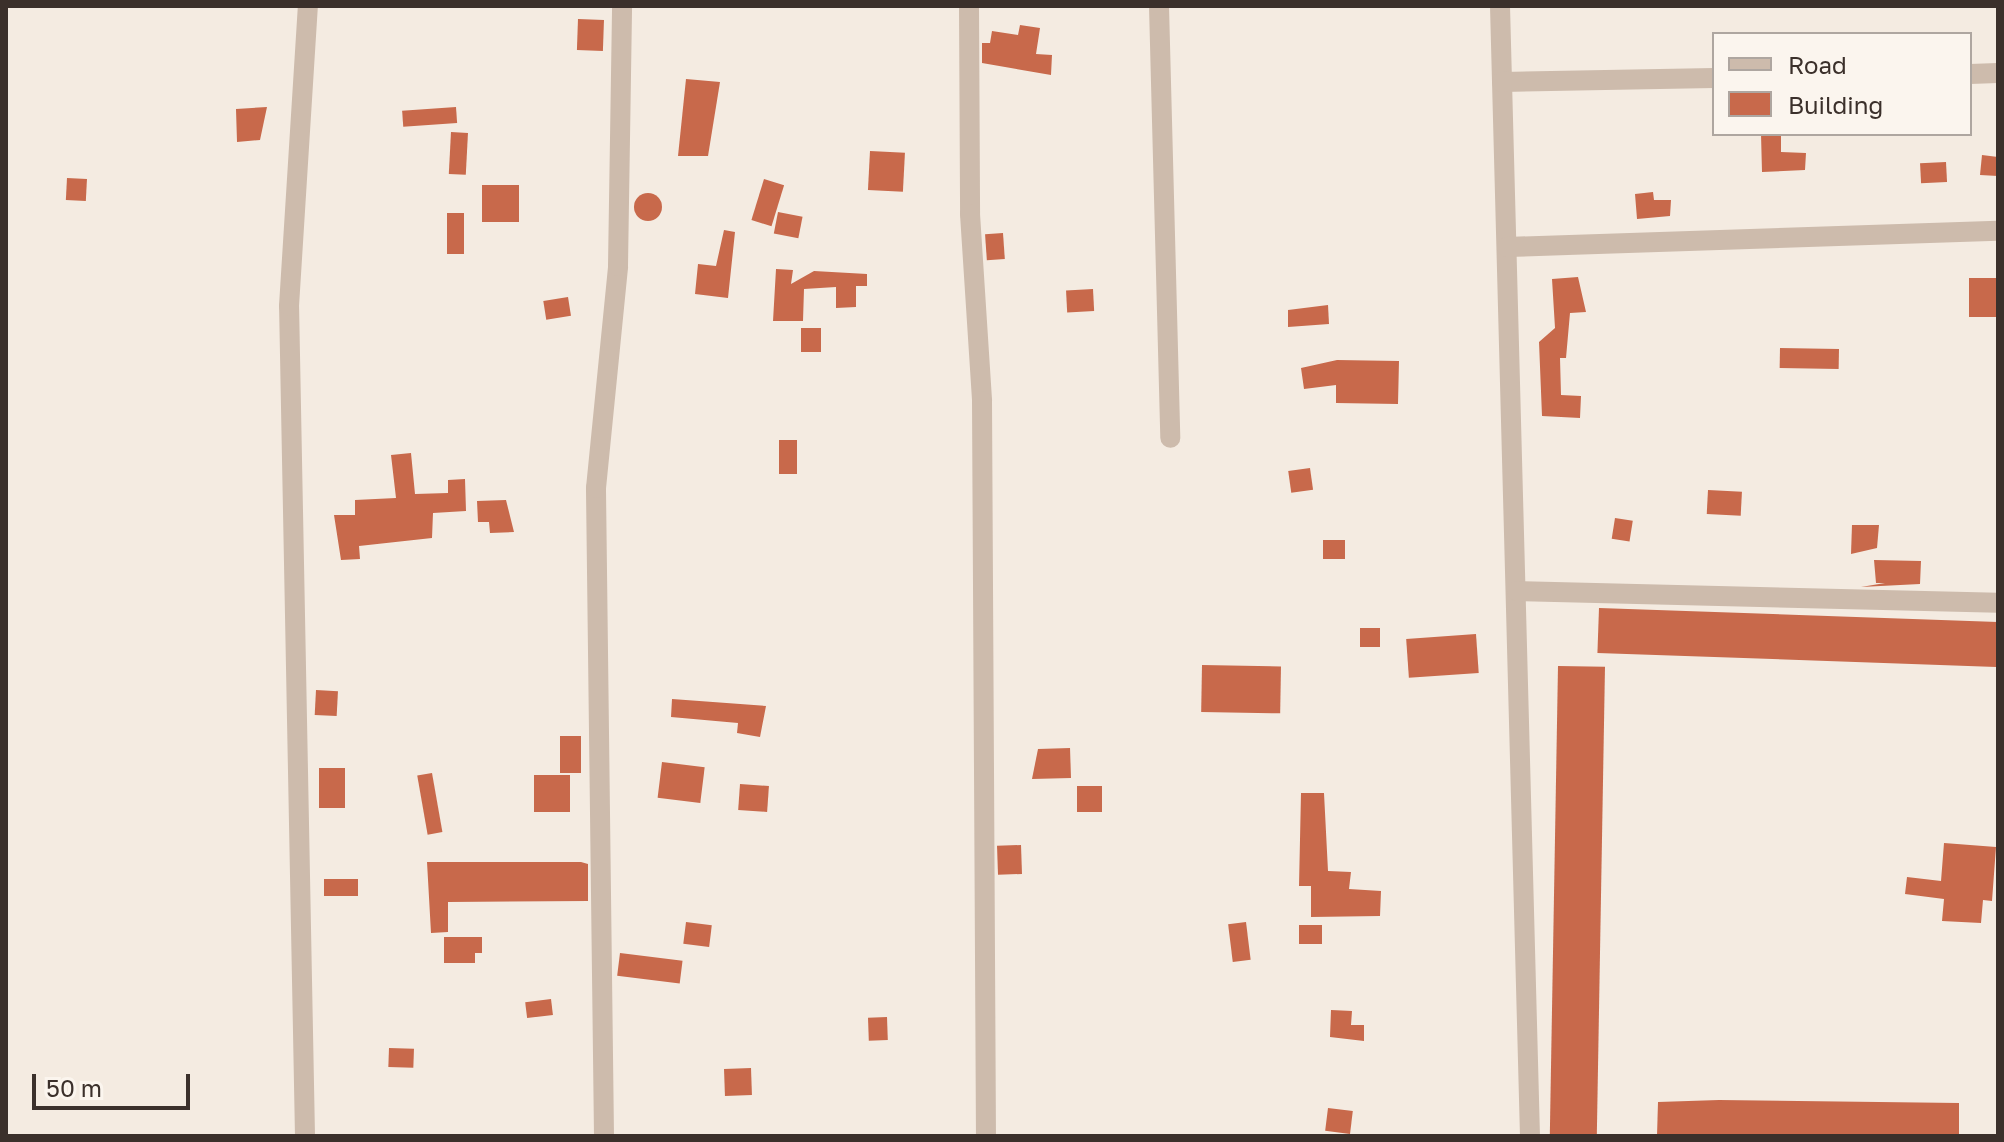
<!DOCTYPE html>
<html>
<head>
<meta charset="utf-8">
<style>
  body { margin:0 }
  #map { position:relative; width:2004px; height:1142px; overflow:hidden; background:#f4ebe1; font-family:"Golos Text",sans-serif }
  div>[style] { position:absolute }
  .building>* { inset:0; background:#c8694b; transform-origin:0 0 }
  .round { border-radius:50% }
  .street>* { height:20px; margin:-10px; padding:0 10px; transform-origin:10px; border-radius:10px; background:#cdbbac }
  span { translate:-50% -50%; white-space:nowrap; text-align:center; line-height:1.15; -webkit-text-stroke:7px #fbf5ee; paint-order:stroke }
  .frame { position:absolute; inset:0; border:8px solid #3b302b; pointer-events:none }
  .legend { position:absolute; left:1712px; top:32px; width:260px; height:104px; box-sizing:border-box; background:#fbf5ee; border:2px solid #aea6a0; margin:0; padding:10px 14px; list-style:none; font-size:24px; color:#3b302b }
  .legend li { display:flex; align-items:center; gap:16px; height:40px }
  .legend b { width:40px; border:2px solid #aea6a0 }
  .scale { position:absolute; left:32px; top:1074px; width:158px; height:36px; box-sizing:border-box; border:4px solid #3b302b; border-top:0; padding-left:10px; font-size:24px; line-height:28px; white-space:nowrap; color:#3b302b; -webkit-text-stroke:6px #fbf5ee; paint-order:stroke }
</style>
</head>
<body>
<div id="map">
  <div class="building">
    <i style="left:578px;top:19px;width:26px;height:31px;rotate:2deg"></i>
    <i style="clip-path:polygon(1020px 25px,1040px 28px,1036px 54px,1052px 55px,1051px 75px,982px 63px,982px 43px,990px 43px,992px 31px,1018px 35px)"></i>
    <i style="clip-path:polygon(686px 79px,720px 82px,708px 156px,678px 156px)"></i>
    <i style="clip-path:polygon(267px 107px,260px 140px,237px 142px,236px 109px)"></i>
    <i style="left:456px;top:107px;width:16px;height:54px;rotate:86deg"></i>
    <i style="left:451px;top:132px;width:17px;height:42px;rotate:3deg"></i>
    <i style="clip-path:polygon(1761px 134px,1781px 134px,1781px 152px,1806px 153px,1805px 170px,1762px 172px)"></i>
    <i style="left:870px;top:151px;width:35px;height:39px;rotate:3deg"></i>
    <i style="clip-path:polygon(1982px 155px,1998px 157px,1998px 176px,1980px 175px)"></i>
    <i style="left:1946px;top:162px;width:20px;height:26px;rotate:87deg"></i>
    <i style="left:67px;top:178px;width:20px;height:22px;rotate:3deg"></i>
    <i style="left:764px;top:179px;width:21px;height:43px;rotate:17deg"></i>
    <i style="left:482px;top:185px;width:37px;height:37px"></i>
    <i style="clip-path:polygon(1653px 192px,1654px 200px,1671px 200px,1670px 216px,1637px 219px,1635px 194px)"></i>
    <i class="round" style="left:634px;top:193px;width:28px;height:28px"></i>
    <i style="left:778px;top:212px;width:25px;height:22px;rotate:11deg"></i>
    <i style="left:447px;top:213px;width:17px;height:41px"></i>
    <i style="clip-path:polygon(724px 230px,735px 232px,728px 298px,695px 294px,698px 264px,716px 266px)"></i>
    <i style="left:1003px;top:233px;width:26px;height:18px;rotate:86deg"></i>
    <i style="clip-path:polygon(776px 269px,793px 270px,791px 284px,814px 271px,867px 274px,867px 286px,856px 286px,856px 307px,836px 308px,836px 287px,804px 289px,803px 321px,773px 321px)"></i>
    <i style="clip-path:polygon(1578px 277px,1586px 312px,1570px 313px,1566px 358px,1560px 358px,1561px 395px,1581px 396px,1580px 418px,1542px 416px,1539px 342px,1555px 328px,1552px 279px)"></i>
    <i style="left:1998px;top:278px;width:39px;height:29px;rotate:90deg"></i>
    <i style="left:1093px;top:289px;width:22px;height:27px;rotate:87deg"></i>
    <i style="left:568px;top:297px;width:19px;height:25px;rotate:81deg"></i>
    <i style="clip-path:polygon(1328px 305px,1329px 324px,1288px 327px,1288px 310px)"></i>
    <i style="left:801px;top:328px;width:20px;height:24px"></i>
    <i style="left:1780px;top:348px;width:59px;height:20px;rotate:1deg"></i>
    <i style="clip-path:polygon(1337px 360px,1399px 361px,1398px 404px,1336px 403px,1336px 385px,1304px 389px,1301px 368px)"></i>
    <i style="left:779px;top:440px;width:18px;height:34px"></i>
    <i style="clip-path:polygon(411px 453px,415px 494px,448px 493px,448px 480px,465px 479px,466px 511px,433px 513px,432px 538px,359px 546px,360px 559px,341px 560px,334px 515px,355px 515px,355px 500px,396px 498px,391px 455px)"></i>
    <i style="left:1310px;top:468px;width:22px;height:22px;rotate:82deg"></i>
    <i style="left:1708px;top:490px;width:34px;height:24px;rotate:3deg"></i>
    <i style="clip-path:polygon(506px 500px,514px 532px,490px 533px,489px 522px,478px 522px,477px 501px)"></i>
    <i style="left:1615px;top:518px;width:18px;height:21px;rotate:9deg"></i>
    <i style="clip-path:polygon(1852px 525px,1879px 525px,1877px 548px,1851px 554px)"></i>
    <i style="left:1323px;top:540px;width:22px;height:19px"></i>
    <i style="clip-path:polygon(1874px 560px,1921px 561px,1920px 584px,1861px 587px,1885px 583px,1876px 583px)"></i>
    <i style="left:1599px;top:608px;width:399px;height:45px;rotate:2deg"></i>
    <i style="left:1360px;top:628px;width:20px;height:19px"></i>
    <i style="left:1476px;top:634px;width:39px;height:70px;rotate:86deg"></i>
    <i style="left:1202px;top:665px;width:79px;height:47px;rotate:1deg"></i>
    <i style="left:1558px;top:666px;width:47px;height:470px;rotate:1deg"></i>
    <i style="left:316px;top:690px;width:22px;height:25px;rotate:3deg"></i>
    <i style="clip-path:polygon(672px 699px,766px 706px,760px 737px,737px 733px,738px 723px,671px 717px)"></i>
    <i style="left:560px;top:736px;width:21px;height:37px"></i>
    <i style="clip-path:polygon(1070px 748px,1071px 778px,1032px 779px,1038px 749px)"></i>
    <i style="left:662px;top:762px;width:43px;height:36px;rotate:7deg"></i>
    <i style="left:319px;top:768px;width:26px;height:40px"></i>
    <i style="left:432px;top:773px;width:60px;height:15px;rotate:80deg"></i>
    <i style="left:570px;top:775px;width:37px;height:36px;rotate:90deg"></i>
    <i style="left:740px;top:784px;width:29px;height:26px;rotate:4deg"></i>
    <i style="left:1077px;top:786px;width:25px;height:26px"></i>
    <i style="clip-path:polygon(1301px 793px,1324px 793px,1328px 871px,1351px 872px,1349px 889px,1381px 891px,1380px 916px,1311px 917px,1311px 886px,1299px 886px)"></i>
    <i style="clip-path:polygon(1944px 843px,1996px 847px,1992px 901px,1983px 900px,1981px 923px,1942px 921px,1944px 899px,1905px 894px,1907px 877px,1941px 881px)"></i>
    <i style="left:1021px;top:845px;width:29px;height:24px;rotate:88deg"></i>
    <i style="clip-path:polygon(427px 862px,581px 862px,588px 864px,588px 901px,448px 902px,448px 932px,431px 933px)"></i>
    <i style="left:324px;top:879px;width:34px;height:17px"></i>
    <i style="left:686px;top:922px;width:26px;height:22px;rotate:7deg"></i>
    <i style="left:1246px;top:922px;width:38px;height:18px;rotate:83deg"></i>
    <i style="left:1299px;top:925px;width:23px;height:19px"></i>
    <i style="clip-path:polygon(444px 937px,482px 937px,482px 953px,475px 953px,475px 963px,444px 963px)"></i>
    <i style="left:620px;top:953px;width:63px;height:23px;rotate:7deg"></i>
    <i style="left:551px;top:999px;width:16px;height:26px;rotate:83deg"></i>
    <i style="clip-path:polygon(1331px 1010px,1352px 1011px,1351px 1025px,1364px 1025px,1364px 1041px,1330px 1037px)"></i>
    <i style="left:887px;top:1017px;width:23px;height:19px;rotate:88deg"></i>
    <i style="left:389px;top:1048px;width:25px;height:19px;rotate:2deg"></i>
    <i style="left:751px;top:1068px;width:27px;height:27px;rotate:88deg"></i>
    <i style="clip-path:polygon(1719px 1100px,1959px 1103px,1959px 1136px,1657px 1136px,1658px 1102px)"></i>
    <i style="left:1328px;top:1108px;width:25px;height:23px;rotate:7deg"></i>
  </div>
  <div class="street">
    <i style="left:969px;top:6px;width:208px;rotate:89.7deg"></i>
    <i style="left:970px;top:214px;width:187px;rotate:86.3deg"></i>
    <i style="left:982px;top:401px;width:735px;rotate:89.69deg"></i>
    <i style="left:1159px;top:6px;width:432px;rotate:88.5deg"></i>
    <i style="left:1500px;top:6px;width:1130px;rotate:88.48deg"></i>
    <i style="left:1970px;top:74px;width:28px;rotate:-2deg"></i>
    <i style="left:1502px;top:82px;width:212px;rotate:-1.1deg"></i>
    <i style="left:1507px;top:247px;width:491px;rotate:-1.9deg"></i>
    <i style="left:1517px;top:591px;width:481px;rotate:1.4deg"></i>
    <i style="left:305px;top:1136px;width:830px;rotate:-91.1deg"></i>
    <i style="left:289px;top:306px;width:301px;rotate:-86.4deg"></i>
    <i style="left:604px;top:1136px;width:648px;rotate:-90.71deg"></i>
    <i style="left:596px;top:488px;width:223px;rotate:-84.3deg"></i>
    <i style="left:618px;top:266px;width:260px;rotate:-89.1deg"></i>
  </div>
  <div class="frame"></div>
  <ul class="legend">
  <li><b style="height:10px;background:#cdbbac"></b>Road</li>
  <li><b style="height:22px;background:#c8694b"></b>Building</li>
  </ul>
  <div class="scale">50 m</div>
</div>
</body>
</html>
